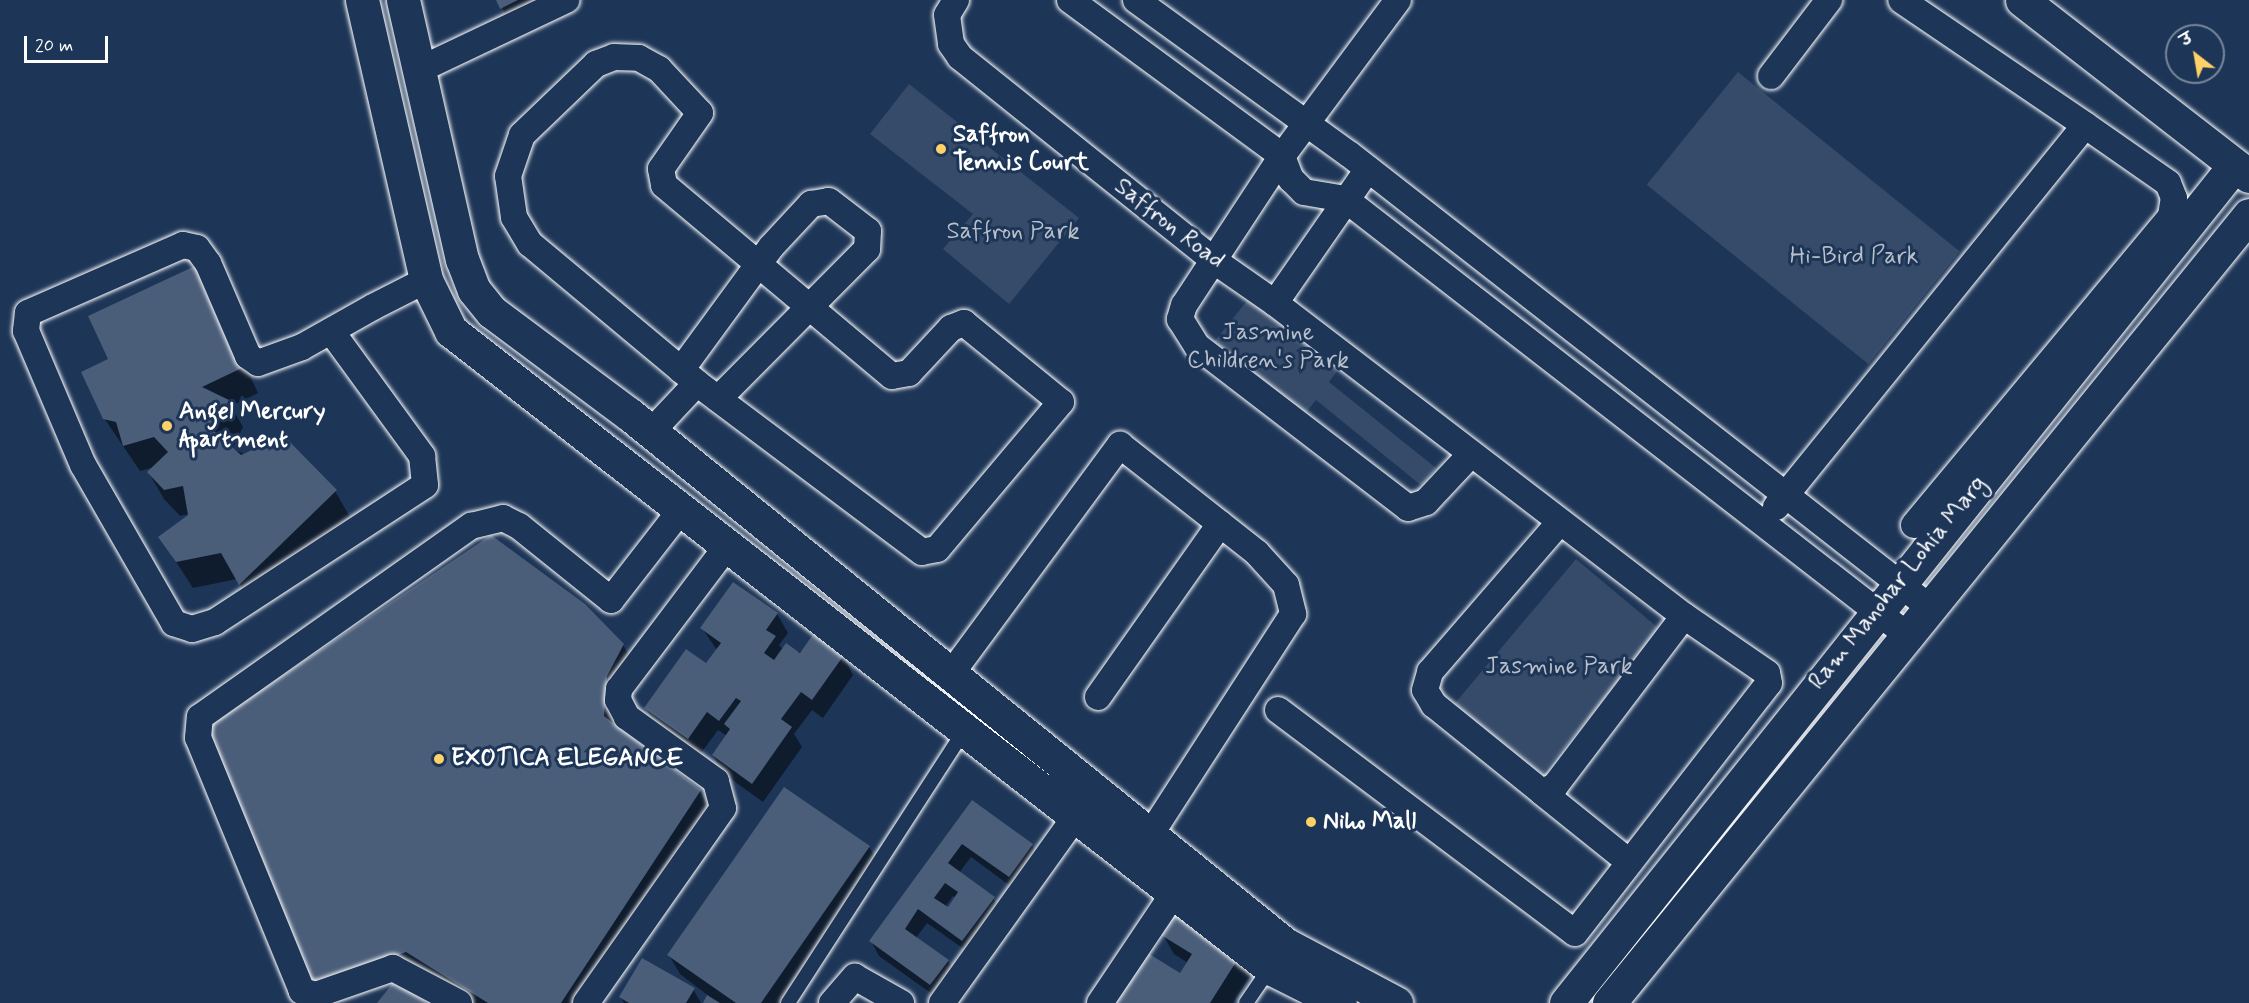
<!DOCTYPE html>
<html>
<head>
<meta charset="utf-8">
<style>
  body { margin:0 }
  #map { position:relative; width:2249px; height:1003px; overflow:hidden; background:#1d3557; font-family:Mynerve,"Playpen Sans Deva",sans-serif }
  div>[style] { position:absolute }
  .green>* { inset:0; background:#364b69; transform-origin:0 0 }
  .shadow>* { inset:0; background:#0007 }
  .building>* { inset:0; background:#4a5d79 }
  .roads { filter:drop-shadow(0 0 2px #fff) drop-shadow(0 0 2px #fff) }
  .service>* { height:14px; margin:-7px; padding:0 7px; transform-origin:7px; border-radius:7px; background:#1d3557 }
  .minor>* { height:26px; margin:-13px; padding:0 13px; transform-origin:13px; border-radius:13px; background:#1d3557 }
  .tertiary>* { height:33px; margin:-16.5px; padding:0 16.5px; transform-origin:16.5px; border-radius:16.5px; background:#1d3557 }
  .dots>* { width:16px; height:16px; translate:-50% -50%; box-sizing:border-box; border:3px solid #1d3557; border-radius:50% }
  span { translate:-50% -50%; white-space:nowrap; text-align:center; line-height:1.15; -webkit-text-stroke:6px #1d3557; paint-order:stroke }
  .poi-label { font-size:24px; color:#fff; font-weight:700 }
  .left { translate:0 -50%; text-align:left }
  .street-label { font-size:24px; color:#fff }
  .park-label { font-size:24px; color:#b9c0ca }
  .north { position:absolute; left:2165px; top:24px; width:60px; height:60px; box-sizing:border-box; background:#1d3557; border:2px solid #77869a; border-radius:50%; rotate:329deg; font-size:16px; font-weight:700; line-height:24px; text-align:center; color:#fff }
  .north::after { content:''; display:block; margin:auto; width:21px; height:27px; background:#ffd166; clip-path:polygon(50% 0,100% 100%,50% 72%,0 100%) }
  .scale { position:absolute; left:24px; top:36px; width:84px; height:27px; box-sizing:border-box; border:3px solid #fff; border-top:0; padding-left:8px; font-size:18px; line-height:21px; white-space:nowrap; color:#fff; -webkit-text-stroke:4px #1d3557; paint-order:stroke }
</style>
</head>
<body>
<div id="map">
  <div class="green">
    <i style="left:1738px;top:72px;width:285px;height:145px;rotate:39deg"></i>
    <i style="clip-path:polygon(909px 84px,1079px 218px,1009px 304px,943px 249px,973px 214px,870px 134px)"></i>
    <i style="clip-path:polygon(1251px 296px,1340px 367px,1329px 382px,1436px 468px,1422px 486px,1316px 400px,1304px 415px,1214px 342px)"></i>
    <i style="left:1576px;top:559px;width:112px;height:189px;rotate:40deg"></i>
  </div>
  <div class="shadow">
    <i style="clip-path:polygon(498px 0,565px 0,512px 27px)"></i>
    <i style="clip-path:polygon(211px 293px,258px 393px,231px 406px,243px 427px,232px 449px,335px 491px,350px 517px,255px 610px,237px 579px,193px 588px,160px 537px,193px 513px,180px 516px,164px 499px,149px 473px,155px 467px,140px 471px,104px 418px,110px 360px)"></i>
    <i style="clip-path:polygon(777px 614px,788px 633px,779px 645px,783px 650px,843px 656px,853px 675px,823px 718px,812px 710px,794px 734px,802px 747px,763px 802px,724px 774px,713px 755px,727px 736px,718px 730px,699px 756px,657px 727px,646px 708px,707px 666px,717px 650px,702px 628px)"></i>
    <i style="clip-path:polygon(623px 645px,634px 664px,617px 696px,615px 726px,700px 791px,710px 810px,584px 1003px,471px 1003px,417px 970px,326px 1003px)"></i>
    <i style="clip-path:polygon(evenodd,972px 802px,1032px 845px,1040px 860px,1017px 891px,971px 857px,959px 873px,993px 898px,1002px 912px,971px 954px,927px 923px,916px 938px,948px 961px,956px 975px,939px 999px,879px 956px,871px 941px,972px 802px,953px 896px,956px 898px,948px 909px,945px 907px,953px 896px)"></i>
    <i style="clip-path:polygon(869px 847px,880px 866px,784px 1003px,718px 1003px,680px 974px,669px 955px)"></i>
    <i style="clip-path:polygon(1163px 935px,1240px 955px,1251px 974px,1233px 1003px,1116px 1003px,1181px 975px,1188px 963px,1174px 954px)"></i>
    <i style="clip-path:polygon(693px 989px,701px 1003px,624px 1003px,621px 997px)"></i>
  </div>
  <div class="building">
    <i style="clip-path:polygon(496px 0,518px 0,500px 9px)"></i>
    <i style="clip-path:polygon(197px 265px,244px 367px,202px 387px,229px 400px,214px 431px,241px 455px,284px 436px,337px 490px,239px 585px,221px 553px,176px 562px,158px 537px,188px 515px,183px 486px,164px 490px,147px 472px,168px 452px,154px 437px,123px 446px,116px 422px,103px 419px,81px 372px,108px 359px,88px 316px)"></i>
    <i style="clip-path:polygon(491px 535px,585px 604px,624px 644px,607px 676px,604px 716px,701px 790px,561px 1003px,488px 1003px,406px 952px,310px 986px,205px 728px)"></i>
    <i style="clip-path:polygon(733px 582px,778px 613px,766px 630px,776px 636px,764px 653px,774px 660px,786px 643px,800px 653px,814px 633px,844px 655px,812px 700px,801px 692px,781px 719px,792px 727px,752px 784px,712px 755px,730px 729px,724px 724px,741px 701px,736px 698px,719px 721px,707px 712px,688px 739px,644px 708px,686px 649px,706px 663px,721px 643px,700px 628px)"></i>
    <i style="clip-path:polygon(784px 787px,870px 846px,761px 1003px,736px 1003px,667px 955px)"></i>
    <i style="clip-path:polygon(evenodd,972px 800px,1033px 844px,1009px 877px,962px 844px,948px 863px,995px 897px,962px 941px,918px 909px,905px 929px,949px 960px,930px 985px,869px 941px,972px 800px,945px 883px,958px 892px,948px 907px,934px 898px,945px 883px)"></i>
    <i style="clip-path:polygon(1174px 913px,1241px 954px,1210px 1003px,1114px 1003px,1146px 952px,1180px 973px,1192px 954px,1161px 935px)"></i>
    <i style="clip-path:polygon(642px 958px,695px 988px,686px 1003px,629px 1003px,619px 997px)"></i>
    <i style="clip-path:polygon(396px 979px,427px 1003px,377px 1003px)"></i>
    <i style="clip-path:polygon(707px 995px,720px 1003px,703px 1003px)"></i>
  </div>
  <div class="roads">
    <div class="service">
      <i style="left:788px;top:1003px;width:324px;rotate:-57.1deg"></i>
      <i style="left:1246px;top:1003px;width:42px;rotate:-55.6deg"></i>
    </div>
    <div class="minor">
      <i style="left:956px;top:0;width:17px;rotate:121deg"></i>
      <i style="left:947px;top:15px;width:29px;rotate:82deg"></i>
      <i style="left:951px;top:44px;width:16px;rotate:55deg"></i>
      <i style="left:960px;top:57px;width:328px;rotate:38.7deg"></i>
      <i style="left:1216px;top:262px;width:72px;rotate:34.8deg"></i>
      <i style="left:1275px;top:303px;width:163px;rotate:-55.2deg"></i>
      <i style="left:1070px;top:0;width:263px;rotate:36.3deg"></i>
      <i style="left:1282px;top:156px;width:25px;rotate:69deg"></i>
      <i style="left:1291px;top:179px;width:18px;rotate:45deg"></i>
      <i style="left:1304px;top:192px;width:42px;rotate:9.7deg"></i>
      <i style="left:1345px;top:199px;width:716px;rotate:37.8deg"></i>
      <i style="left:1136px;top:0;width:263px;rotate:35.9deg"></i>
      <i style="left:1349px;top:154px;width:741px;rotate:37.98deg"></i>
      <i style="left:1398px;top:0;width:194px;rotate:126.6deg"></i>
      <i style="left:1282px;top:156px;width:178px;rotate:123.3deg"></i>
      <i style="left:1184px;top:305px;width:15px;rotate:106deg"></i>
      <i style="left:1180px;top:319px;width:32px;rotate:58deg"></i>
      <i style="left:1197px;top:346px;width:266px;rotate:37.5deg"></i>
      <i style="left:1408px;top:508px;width:19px;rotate:-18deg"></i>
      <i style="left:1426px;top:502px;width:64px;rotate:-46.9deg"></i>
      <i style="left:421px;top:69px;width:161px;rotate:-25.4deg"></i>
      <i style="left:1771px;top:76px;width:96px;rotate:-52.7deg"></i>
      <i style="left:1275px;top:303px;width:515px;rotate:37.43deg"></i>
      <i style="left:1684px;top:616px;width:213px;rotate:127.2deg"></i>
      <i style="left:1555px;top:786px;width:14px;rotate:155deg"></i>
      <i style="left:1542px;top:792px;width:139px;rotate:-141.1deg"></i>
      <i style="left:1434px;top:705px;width:17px;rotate:-121deg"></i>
      <i style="left:1425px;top:690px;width:19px;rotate:-74deg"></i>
      <i style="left:1430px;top:672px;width:198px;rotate:-49.1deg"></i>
      <i style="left:331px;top:331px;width:155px;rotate:53.9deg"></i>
      <i style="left:422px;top:456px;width:29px;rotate:84deg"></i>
      <i style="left:425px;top:485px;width:251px;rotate:146.9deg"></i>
      <i style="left:215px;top:622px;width:24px;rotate:163deg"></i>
      <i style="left:192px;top:629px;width:19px;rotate:-162deg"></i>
      <i style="left:174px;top:623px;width:182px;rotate:-119.9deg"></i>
      <i style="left:83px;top:465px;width:146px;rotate:-113deg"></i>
      <i style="left:26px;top:331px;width:18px;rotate:-84deg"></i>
      <i style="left:28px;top:313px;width:169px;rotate:-23.7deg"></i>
      <i style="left:183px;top:245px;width:14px;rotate:12deg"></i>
      <i style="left:197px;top:248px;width:19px;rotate:54deg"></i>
      <i style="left:208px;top:263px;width:101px;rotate:66.7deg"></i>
      <i style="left:248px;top:356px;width:12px;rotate:35deg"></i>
      <i style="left:258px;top:363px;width:47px;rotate:-20deg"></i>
      <i style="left:302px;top:347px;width:81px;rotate:-29.4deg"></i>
      <i style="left:373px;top:307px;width:59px;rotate:-27deg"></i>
      <i style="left:681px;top:370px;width:152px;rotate:-53.8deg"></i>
      <i style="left:771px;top:247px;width:59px;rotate:-47.1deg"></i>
      <i style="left:811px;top:204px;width:18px;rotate:-9deg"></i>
      <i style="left:829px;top:201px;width:49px;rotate:37.6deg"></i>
      <i style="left:868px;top:231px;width:18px;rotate:93deg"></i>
      <i style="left:867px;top:249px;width:211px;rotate:134.8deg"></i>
      <i style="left:651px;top:432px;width:67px;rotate:-46.8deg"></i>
      <i style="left:697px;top:383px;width:217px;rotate:-140.2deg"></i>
      <i style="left:530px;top:244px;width:31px;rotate:-121deg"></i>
      <i style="left:514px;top:217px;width:41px;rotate:-98.3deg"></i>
      <i style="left:508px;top:176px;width:43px;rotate:-71.1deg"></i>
      <i style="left:522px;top:135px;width:103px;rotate:-43.8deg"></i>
      <i style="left:596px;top:64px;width:19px;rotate:-21deg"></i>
      <i style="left:614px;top:57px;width:25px;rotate:2deg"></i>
      <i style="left:639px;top:58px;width:23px;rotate:29deg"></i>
      <i style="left:659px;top:69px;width:60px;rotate:47deg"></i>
      <i style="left:700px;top:113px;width:68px;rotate:124.9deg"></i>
      <i style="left:661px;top:169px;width:16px;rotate:79deg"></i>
      <i style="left:664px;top:185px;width:297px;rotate:40deg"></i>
      <i style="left:892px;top:376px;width:17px;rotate:-10deg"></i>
      <i style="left:909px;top:373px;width:62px;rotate:-47deg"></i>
      <i style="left:951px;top:328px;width:14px;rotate:-21deg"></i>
      <i style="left:964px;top:323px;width:125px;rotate:39.2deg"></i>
      <i style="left:1061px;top:402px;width:192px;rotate:130.1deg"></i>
      <i style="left:937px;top:549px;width:15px;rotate:169deg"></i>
      <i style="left:922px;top:552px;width:281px;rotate:-143.1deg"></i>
      <i style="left:1776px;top:507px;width:491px;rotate:-51deg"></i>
      <i style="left:2085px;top:125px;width:222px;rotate:-145.8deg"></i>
      <i style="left:1914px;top:525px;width:402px;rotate:-50.2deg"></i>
      <i style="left:2171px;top:216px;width:18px;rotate:-81deg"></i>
      <i style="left:2174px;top:198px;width:16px;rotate:-112deg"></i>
      <i style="left:2168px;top:183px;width:101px;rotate:-145.1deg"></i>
      <i style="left:951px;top:674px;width:285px;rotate:-53.6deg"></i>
      <i style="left:1120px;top:445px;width:174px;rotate:38.2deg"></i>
      <i style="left:1257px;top:553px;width:43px;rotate:47.8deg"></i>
      <i style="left:1286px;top:585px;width:30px;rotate:76deg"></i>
      <i style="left:1293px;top:614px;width:263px;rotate:122.9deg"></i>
      <i style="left:1098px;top:697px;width:212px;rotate:-54.8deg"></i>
      <i style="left:1278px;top:710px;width:371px;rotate:36.9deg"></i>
      <i style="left:1575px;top:933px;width:316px;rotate:-52.2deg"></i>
      <i style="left:1769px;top:683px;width:10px;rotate:-101deg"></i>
      <i style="left:1767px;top:673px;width:101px;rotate:-145.5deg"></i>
      <i style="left:1542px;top:792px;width:112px;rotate:38.8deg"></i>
      <i style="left:459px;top:1003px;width:75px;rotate:-152.1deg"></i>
      <i style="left:393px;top:968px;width:82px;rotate:160.7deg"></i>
      <i style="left:316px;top:995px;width:15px;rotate:-164deg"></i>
      <i style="left:302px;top:991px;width:274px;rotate:-112.3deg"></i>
      <i style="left:198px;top:738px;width:21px;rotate:-85deg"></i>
      <i style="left:200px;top:717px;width:332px;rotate:-35.2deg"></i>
      <i style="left:471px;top:526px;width:33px;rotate:-14deg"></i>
      <i style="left:503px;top:518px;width:18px;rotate:27deg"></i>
      <i style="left:519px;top:526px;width:118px;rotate:38.8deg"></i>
      <i style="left:611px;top:600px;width:113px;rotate:-52.2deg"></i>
      <i style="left:586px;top:1003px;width:238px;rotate:-54.9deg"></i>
      <i style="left:723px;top:808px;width:28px;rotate:-105deg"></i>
      <i style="left:716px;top:781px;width:110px;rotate:-144.3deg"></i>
      <i style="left:627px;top:717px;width:19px;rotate:-118deg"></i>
      <i style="left:618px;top:700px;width:11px;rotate:-85deg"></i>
      <i style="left:619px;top:689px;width:176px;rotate:-52.9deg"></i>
      <i style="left:832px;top:1003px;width:35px;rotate:-49deg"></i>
      <i style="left:855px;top:977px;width:53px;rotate:29.5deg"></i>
      <i style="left:942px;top:1003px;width:230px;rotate:-54.4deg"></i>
      <i style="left:1100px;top:1003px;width:133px;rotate:-56.1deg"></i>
    </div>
    <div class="tertiary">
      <i style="left:362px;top:0;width:287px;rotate:77.1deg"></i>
      <i style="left:426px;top:280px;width:57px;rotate:63.9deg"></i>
      <i style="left:451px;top:331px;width:1040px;rotate:37.85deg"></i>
      <i style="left:1272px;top:969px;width:76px;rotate:26.6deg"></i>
      <i style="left:403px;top:0;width:266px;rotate:77.2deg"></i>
      <i style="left:462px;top:259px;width:33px;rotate:69deg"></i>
      <i style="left:474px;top:290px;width:28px;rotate:51deg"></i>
      <i style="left:492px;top:312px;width:171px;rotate:36.7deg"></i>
      <i style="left:629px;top:414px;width:843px;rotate:38.94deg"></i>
      <i style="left:1285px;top:944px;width:126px;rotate:28deg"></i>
      <i style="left:2022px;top:0;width:287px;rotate:37.8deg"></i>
      <i style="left:1566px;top:1003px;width:1071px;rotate:-51.41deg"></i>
      <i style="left:1609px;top:1003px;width:1015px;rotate:-50.92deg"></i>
    </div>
  </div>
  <div class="dots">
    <i style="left:941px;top:149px;background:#ffd166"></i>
    <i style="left:167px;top:426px;background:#ffd166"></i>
    <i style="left:439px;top:759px;background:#ffd166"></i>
    <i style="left:1311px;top:822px;background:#ffd166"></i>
  </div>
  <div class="poi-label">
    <span class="left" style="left:953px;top:149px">Saffron<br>Tennis Court</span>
    <span class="left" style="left:179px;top:426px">Angel Mercury<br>Apartment</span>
    <span class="left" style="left:451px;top:759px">EXOTICA ELEGANCE</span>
    <span class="left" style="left:1323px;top:822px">Niho Mall</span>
  </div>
  <div class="street-label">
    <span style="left:1169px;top:224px;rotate:38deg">Saffron Road</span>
    <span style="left:1898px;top:583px;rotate:-51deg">Ram Manohar Lohia Marg</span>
  </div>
  <div class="park-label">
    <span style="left:1013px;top:232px">Saffron Park</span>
    <span style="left:1854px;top:257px">Hi-Bird Park</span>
    <span style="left:1268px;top:347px">Jasmine<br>Children's Park</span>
    <span style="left:1559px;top:667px">Jasmine Park</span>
  </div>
  <div class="north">उ</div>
  <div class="scale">20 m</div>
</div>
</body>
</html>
